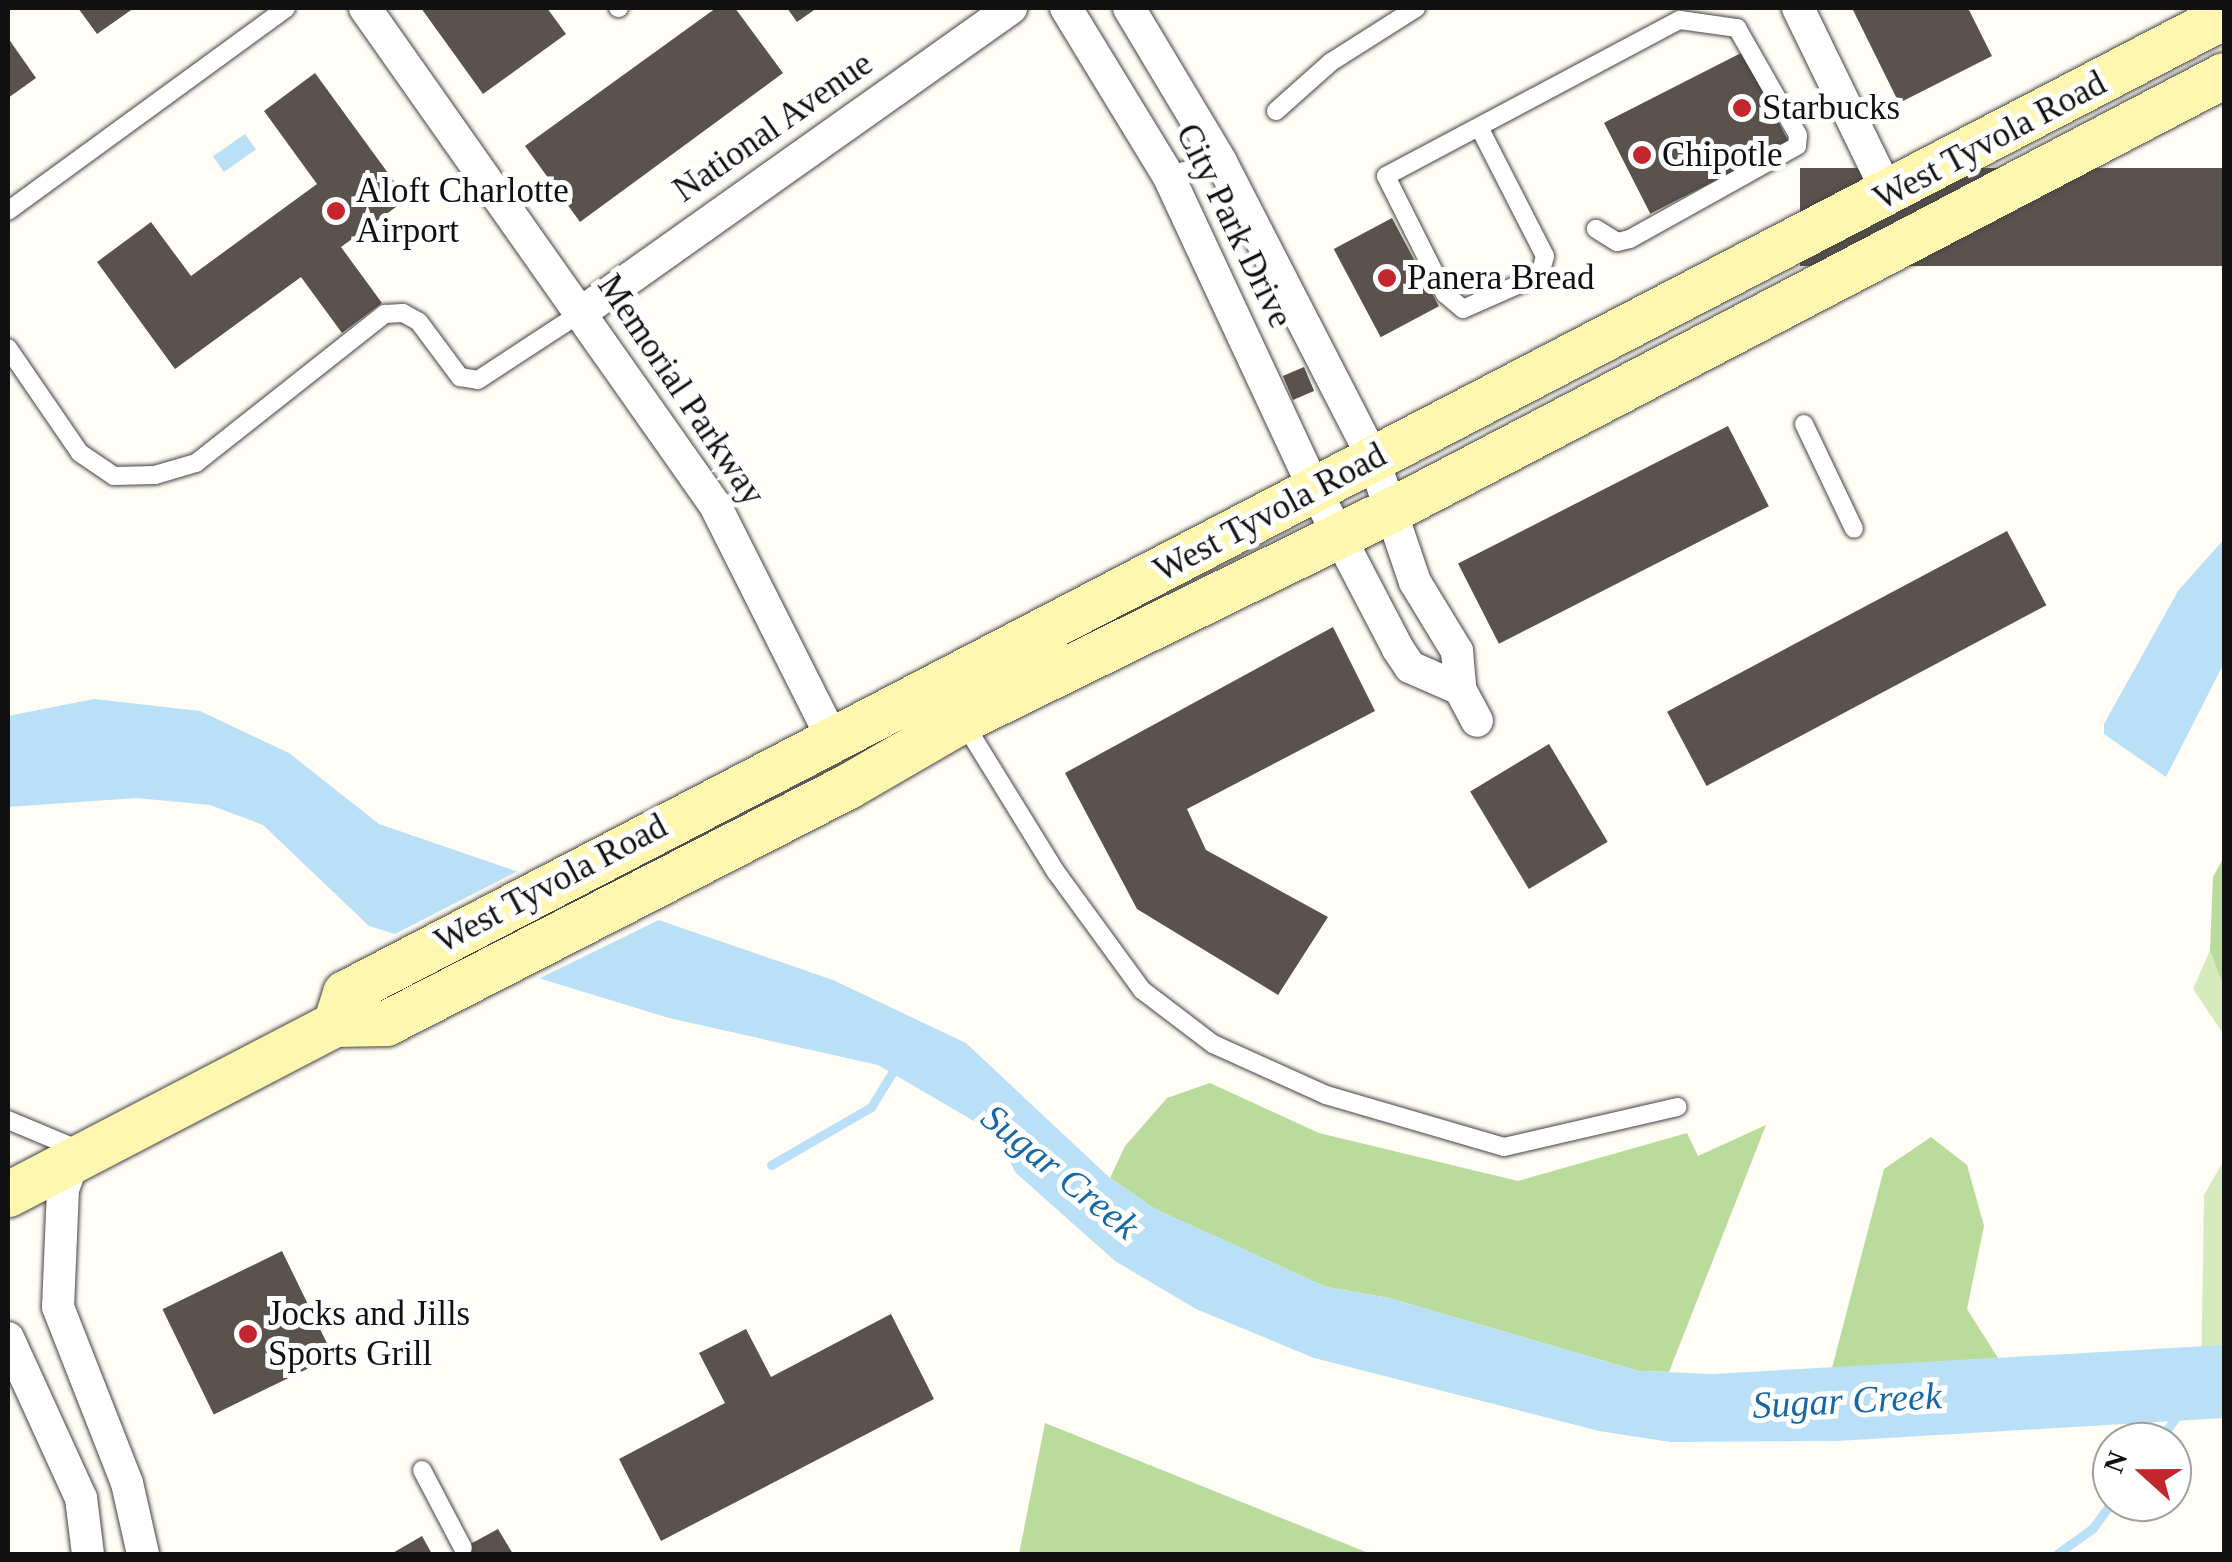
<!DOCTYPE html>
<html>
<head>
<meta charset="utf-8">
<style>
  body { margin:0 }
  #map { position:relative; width:2232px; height:1562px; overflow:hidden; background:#fffdf5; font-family:"Times New Roman",serif }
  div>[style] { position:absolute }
  .green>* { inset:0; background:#d5ebbd }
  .forest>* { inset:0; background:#b9dc9c }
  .water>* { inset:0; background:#b9e0f7; transform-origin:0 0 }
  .pier>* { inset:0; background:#fffdf5 }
  .stream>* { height:9px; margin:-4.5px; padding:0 4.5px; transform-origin:4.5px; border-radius:4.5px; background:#b9e0f7 }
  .building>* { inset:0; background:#5a524d; transform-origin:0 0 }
  .roads { filter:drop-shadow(0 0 2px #444) drop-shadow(0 0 2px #444) }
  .lane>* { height:18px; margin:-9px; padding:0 9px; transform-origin:9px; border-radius:9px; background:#fff }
  .street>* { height:32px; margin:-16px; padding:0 16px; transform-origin:16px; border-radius:16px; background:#fff }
  .secondary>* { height:45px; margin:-22.5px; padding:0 22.5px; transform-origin:22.5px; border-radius:22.5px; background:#fff6b0 }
  .dots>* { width:28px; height:28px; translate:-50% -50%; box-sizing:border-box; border:5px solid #fff; border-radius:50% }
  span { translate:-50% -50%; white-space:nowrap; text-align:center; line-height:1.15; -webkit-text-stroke:10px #fff; paint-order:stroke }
  .poi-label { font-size:35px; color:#111 }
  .left { translate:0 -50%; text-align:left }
  .street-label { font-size:35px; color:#111 }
  .water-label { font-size:38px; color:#1768a6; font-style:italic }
  .frame { position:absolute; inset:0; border:10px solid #111; pointer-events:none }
  .north { position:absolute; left:2092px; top:1422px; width:100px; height:100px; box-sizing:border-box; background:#fff; border:2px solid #a0a0a0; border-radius:50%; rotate:291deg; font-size:28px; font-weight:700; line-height:40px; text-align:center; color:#111 }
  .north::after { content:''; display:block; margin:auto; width:35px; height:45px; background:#c4262e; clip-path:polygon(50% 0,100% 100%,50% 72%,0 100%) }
</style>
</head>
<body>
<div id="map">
  <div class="green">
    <i style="clip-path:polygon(2224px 918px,2224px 1035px,2193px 989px)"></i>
    <i style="clip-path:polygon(2224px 1160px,2224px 1382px,2201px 1383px,2204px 1195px)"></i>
  </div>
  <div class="forest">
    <i style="clip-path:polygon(2224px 857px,2224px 987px,2210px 950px,2213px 877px)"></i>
    <i style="clip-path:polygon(1210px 1083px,1319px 1133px,1518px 1181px,1687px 1133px,1698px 1156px,1766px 1125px,1669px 1372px,1639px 1371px,1389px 1298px,1326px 1287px,1155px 1209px,1110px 1178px,1125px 1146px,1167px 1098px)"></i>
    <i style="clip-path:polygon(1931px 1137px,1967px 1165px,1984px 1226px,1967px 1309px,1998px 1358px,1832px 1368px,1884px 1169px)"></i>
    <i style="clip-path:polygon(1045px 1423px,1371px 1554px,1019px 1554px)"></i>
  </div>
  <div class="water">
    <i style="left:245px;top:134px;width:19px;height:39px;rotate:55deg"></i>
    <i style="clip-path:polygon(2224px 539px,2224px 663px,2166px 777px,2104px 734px,2104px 724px,2178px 591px)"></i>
    <i style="clip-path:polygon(94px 699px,200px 711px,289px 753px,379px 824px,833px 980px,966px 1043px,1110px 1178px,1155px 1209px,1326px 1287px,1389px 1298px,1639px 1371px,1713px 1374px,2224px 1345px,2224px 1418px,1837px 1441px,1670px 1442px,1599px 1431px,1314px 1358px,1196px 1309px,1115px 1261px,1015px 1172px,996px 1134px,878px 1065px,669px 1018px,369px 926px,263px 825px,210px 805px,136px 798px,8px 807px,8px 716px)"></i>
  </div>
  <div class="pier">
    <i style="clip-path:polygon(520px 870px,665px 917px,538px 979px,389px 937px)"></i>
  </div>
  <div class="stream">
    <i style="left:771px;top:1165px;width:116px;rotate:-30.1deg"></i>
    <i style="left:871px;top:1107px;width:46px;rotate:-58.4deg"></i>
    <i style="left:2158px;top:1442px;width:37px;rotate:-54deg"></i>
    <i style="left:2057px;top:1554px;width:44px;rotate:-35.8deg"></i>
    <i style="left:2093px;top:1528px;width:32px;rotate:-54deg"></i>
  </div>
  <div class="building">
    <i style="clip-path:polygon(78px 8px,134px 8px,97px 34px)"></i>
    <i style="clip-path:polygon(421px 8px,547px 8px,566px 34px,483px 94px)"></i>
    <i style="clip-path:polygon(716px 8px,735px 8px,783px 73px,580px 222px,525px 146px)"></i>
    <i style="clip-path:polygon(787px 8px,817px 8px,797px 22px)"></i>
    <i style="clip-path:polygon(1852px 8px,1968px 8px,1992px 56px,1899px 103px)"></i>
    <i style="clip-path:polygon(8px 38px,36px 78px,8px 98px)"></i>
    <i style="left:1743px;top:52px;width:102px;height:156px;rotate:63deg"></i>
    <i style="clip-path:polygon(315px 73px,407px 199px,341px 247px,382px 303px,342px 333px,301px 277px,175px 369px,97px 262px,151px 222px,191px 276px,317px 184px,264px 111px)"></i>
    <i style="left:2224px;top:168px;width:98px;height:424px;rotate:90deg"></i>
    <i style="left:1392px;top:218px;width:100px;height:66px;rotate:62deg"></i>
    <i style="left:1304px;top:367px;width:26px;height:23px;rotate:67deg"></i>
    <i style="left:1728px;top:426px;width:90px;height:303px;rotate:63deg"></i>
    <i style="left:2007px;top:531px;width:84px;height:385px;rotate:62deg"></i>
    <i style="clip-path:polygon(1333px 627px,1375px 711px,1187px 809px,1206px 850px,1328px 917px,1278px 995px,1137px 909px,1065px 773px)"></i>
    <i style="left:1549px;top:744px;width:114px;height:92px;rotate:59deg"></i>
    <i style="left:282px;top:1251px;width:117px;height:133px;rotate:64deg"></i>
    <i style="clip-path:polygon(891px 1314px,934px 1399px,661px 1541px,619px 1459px,725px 1403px,699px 1353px,746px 1329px,771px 1377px)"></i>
    <i style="clip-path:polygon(498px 1529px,513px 1554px,452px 1554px)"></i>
    <i style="clip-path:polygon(422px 1536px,432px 1554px,391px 1554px)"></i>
  </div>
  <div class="roads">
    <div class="lane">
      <i style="left:618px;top:8px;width:1px"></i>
      <i style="left:1276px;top:111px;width:74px;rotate:-41.7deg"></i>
      <i style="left:1331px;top:62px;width:101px;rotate:-32.4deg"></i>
      <i style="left:1479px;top:127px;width:145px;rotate:62.9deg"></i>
      <i style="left:1545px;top:256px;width:20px;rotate:105deg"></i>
      <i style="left:1540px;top:275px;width:84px;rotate:156.2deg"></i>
      <i style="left:1463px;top:309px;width:23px;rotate:-140deg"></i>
      <i style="left:1445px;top:294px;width:132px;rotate:-116.6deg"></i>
      <i style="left:1386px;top:176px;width:333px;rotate:-28deg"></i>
      <i style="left:1680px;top:20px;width:58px;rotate:8deg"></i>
      <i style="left:1737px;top:28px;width:123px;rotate:60.3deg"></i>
      <i style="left:1798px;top:135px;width:11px;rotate:95deg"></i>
      <i style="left:1797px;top:146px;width:191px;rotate:150.9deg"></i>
      <i style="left:1630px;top:239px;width:13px;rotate:167deg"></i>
      <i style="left:1617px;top:242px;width:25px;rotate:-148deg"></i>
      <i style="left:1168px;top:175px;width:55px;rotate:-13.8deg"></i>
      <i style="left:8px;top:211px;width:344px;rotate:-36.1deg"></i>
      <i style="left:8px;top:348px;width:127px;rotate:55.6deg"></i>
      <i style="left:80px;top:453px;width:41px;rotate:34.1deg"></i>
      <i style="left:114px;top:476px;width:41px;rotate:-1.4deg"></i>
      <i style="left:155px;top:475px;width:43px;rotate:-16.3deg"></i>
      <i style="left:196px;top:463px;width:241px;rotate:-38.3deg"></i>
      <i style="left:385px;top:314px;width:18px;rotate:-3deg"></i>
      <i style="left:403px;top:313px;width:18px;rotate:29deg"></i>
      <i style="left:419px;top:322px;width:69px;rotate:53.3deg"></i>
      <i style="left:460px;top:377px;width:18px;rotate:9deg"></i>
      <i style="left:478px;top:380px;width:124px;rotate:-33.2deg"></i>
      <i style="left:1804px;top:424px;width:116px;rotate:64.5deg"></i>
      <i style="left:962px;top:720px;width:179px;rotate:58.3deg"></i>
      <i style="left:1056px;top:872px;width:146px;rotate:53.9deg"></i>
      <i style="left:1142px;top:990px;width:89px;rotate:37.3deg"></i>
      <i style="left:1213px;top:1044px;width:124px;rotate:24.3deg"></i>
      <i style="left:1326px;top:1095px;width:185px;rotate:16.3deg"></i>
      <i style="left:1504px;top:1147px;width:178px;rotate:-13deg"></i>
      <i style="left:8px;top:1120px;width:75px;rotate:22.8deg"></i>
      <i style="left:422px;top:1470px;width:88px;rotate:62.3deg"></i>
    </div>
    <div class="street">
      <i style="left:365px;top:8px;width:608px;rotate:54.85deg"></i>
      <i style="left:715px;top:505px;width:261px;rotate:63.3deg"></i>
      <i style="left:1066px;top:8px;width:196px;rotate:58.6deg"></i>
      <i style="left:1168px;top:175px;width:345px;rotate:65deg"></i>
      <i style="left:1314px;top:488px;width:182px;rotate:62.4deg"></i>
      <i style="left:1398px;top:649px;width:22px;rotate:56deg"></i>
      <i style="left:1410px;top:667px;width:55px;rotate:23.7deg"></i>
      <i style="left:1129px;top:8px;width:179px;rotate:59.1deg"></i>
      <i style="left:1221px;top:162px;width:333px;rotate:62.8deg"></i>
      <i style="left:1373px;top:458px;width:131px;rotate:71.3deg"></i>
      <i style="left:1415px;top:582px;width:81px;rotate:58.7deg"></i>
      <i style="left:1457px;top:651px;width:38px;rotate:85deg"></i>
      <i style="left:1460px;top:689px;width:36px;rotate:62deg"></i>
      <i style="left:1798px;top:8px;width:208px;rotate:64.1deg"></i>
      <i style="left:582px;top:312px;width:526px;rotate:-35.32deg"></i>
      <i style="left:74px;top:1159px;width:32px;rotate:110deg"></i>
      <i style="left:63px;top:1189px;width:118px;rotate:92.4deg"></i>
      <i style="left:58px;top:1307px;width:189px;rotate:68.6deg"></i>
      <i style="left:127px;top:1483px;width:73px;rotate:77.3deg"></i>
      <i style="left:8px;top:1338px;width:176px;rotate:65.5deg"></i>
      <i style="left:81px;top:1498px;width:56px;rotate:82.9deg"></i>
    </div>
    <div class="secondary">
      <i style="left:335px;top:1024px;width:33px;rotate:-72deg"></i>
      <i style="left:345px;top:993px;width:2118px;rotate:-27.47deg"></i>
      <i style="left:8px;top:1194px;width:369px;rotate:-27.5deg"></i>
      <i style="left:335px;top:1024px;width:51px;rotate:-1.1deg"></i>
      <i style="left:386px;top:1023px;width:519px;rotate:-27.16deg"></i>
      <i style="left:848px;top:786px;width:132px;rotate:-30.1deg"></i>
      <i style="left:962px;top:720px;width:478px;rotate:-26.1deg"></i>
      <i style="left:1391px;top:510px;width:940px;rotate:-27.57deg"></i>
    </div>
  </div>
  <div class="dots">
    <i style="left:1742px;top:108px;background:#c4262e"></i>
    <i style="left:1642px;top:155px;background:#c4262e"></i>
    <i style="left:336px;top:211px;background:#c4262e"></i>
    <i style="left:1387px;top:278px;background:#c4262e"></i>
    <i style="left:248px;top:1334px;background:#c4262e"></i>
  </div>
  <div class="poi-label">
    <span class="left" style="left:1762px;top:108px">Starbucks</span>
    <span class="left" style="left:1662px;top:155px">Chipotle</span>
    <span class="left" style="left:356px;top:211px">Aloft Charlotte<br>Airport</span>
    <span class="left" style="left:1407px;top:278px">Panera Bread</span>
    <span class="left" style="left:268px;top:1334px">Jocks and Jills<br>Sports Grill</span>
  </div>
  <div class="street-label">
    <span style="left:773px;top:127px;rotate:-35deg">National Avenue</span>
    <span style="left:1990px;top:141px;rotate:-28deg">West Tyvola Road</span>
    <span style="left:1234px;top:226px;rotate:64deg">City Park Drive</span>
    <span style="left:681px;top:390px;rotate:56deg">Memorial Parkway</span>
    <span style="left:1270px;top:513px;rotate:-28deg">West Tyvola Road</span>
    <span style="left:551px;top:884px;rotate:-28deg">West Tyvola Road</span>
  </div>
  <div class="water-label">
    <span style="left:1060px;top:1172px;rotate:39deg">Sugar Creek</span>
    <span style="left:1847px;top:1401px;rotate:-3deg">Sugar Creek</span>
  </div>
  <div class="frame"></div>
  <div class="north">N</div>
</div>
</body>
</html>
